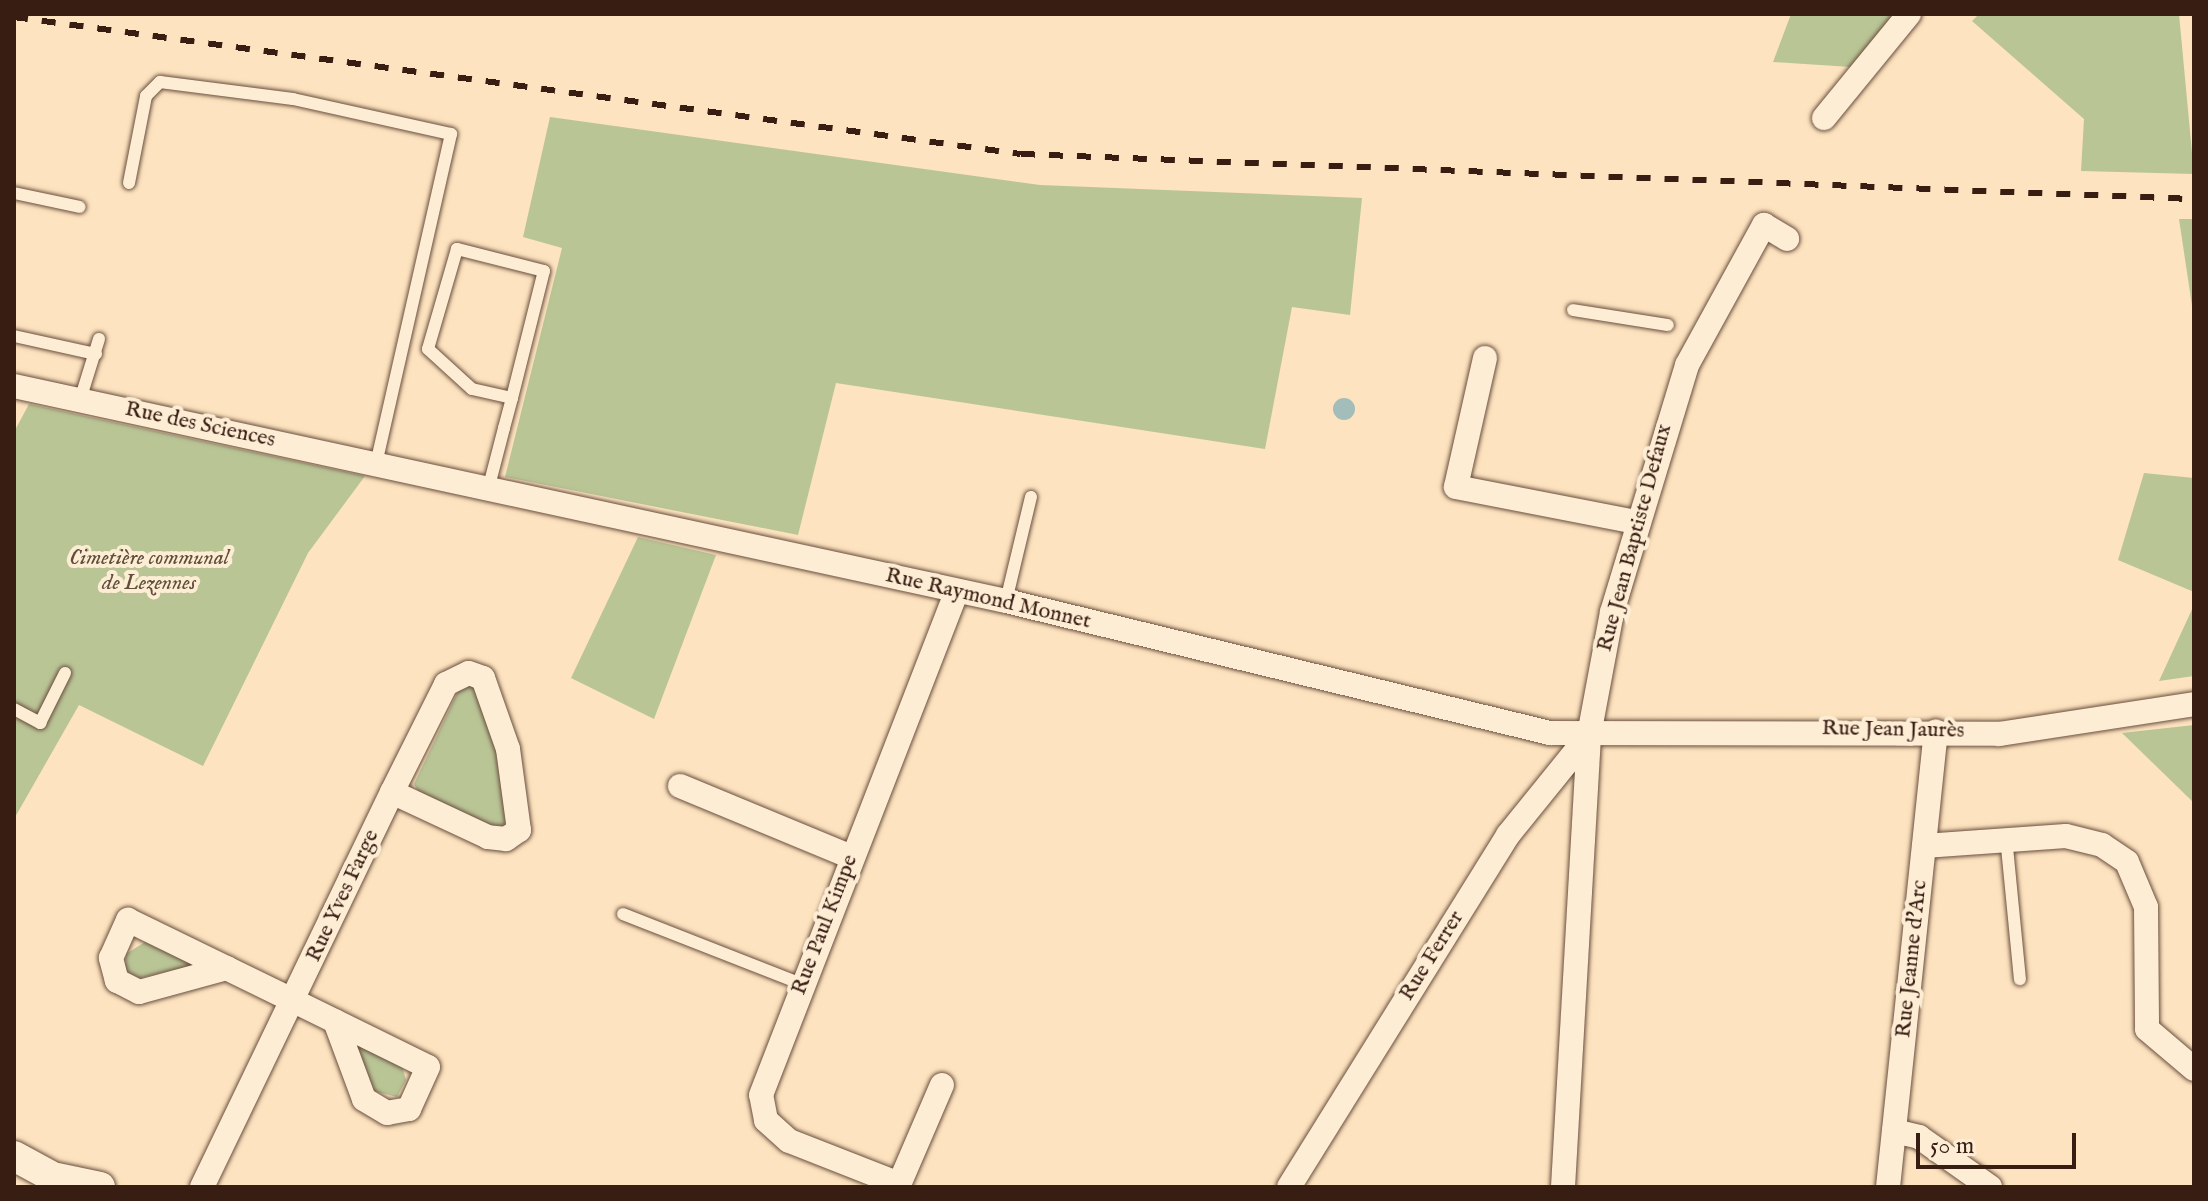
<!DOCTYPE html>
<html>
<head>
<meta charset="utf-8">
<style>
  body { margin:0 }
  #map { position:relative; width:2208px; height:1201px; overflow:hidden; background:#fde3bf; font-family:"IM FELL English",serif }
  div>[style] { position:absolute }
  .green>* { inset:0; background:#bac596 }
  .water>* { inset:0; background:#a2bdba }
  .round { border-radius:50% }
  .roads { filter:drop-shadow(0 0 2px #694e3e) drop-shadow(0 0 2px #694e3e) }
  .service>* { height:12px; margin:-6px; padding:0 6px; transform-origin:6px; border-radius:6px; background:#feedd5 }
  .minor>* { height:24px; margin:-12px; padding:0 12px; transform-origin:12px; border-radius:12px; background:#feedd5 }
  .tertiary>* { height:30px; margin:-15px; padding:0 15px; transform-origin:15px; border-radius:15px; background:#feedd5 }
  .rail>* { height:6px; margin-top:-3px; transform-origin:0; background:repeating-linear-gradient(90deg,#381d13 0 14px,transparent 0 28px) }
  span { translate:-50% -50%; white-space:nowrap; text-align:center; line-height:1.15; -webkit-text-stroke:8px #feedd5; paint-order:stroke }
  .street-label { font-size:22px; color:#381d13 }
  .park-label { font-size:22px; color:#5f4f3a; font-style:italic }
  .frame { position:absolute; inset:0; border:16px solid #381d13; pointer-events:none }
  .scale { position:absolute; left:1916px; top:1133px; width:160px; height:36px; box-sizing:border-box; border:4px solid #381d13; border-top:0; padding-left:10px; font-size:24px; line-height:28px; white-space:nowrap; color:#381d13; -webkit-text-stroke:6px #feedd5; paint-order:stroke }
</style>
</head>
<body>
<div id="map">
  <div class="green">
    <i style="clip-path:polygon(1791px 14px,1898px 14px,1851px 67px,1773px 62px)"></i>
    <i style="clip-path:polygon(1979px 14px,2179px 14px,2194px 174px,2081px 171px,2084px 119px,1972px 21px)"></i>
    <i style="clip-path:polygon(550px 117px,1040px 185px,1362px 198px,1350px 315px,1292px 307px,1265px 449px,836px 383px,798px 535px,505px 477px,562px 248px,523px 237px)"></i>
    <i style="clip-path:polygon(2179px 219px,2194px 219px,2194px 319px)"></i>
    <i style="clip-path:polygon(29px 404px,365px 476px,308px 553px,203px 766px,79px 705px,14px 819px,14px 432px)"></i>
    <i style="clip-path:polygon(2144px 473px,2194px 478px,2194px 592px,2118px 560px)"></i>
    <i style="clip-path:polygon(638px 537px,716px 555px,654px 719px,571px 678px)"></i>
    <i style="clip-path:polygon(2194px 605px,2194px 676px,2159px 681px)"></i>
    <i style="clip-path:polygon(462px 683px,480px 689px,513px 812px,499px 830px,419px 793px,414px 784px)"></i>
    <i style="clip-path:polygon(2194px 725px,2194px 803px,2122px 733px)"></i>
    <i style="clip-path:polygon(145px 942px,150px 944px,195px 965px,136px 979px,125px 969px,126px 954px)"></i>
    <i style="clip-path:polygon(353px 1041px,402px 1066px,406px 1080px,397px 1097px,373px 1091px)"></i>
  </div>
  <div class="water">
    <i class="round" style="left:1333px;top:398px;width:22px;height:22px"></i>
  </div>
  <div class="roads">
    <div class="service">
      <i style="left:129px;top:183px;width:89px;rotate:-78.9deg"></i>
      <i style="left:146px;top:96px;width:20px;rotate:-45deg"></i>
      <i style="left:160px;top:82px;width:134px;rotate:7.3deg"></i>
      <i style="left:293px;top:99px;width:162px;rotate:12.5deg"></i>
      <i style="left:451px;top:134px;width:335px;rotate:102.8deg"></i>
      <i style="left:14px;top:193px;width:67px;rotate:12deg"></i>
      <i style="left:1573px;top:310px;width:96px;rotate:9deg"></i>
      <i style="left:14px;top:336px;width:84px;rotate:12.4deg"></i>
      <i style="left:80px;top:400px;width:64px;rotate:-72.7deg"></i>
      <i style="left:489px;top:486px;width:60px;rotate:-75.5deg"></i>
      <i style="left:504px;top:428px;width:31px;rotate:-75deg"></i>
      <i style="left:512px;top:398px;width:131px;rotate:-75.9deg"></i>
      <i style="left:544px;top:271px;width:90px;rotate:-165.8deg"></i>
      <i style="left:457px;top:249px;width:104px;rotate:106.2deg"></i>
      <i style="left:428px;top:349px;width:59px;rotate:42.3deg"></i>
      <i style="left:472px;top:389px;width:41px;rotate:12.7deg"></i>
      <i style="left:1006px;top:601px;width:107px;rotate:-76.5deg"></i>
      <i style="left:14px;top:709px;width:30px;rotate:28deg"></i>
      <i style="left:40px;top:723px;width:56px;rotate:-63.4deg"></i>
      <i style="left:2006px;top:837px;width:143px;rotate:84.4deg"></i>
      <i style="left:623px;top:914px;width:192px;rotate:21.4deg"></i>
    </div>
    <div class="minor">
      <i style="left:1824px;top:118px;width:134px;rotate:-50.7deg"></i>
      <i style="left:1485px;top:358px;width:132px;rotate:102.7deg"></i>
      <i style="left:1456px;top:487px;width:183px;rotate:11deg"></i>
      <i style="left:14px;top:386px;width:1015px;rotate:12.23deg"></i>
      <i style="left:1006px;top:601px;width:560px;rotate:13.64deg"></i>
      <i style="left:1550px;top:733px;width:449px;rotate:0.1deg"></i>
      <i style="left:1999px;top:734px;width:197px;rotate:-8.7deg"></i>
      <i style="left:680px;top:786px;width:185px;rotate:22.5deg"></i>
      <i style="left:1924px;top:846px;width:142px;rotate:-4deg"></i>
      <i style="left:2066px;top:836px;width:37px;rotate:14deg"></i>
      <i style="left:2102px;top:845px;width:30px;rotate:34deg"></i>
      <i style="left:2127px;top:862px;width:49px;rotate:67.1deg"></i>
      <i style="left:2146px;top:907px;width:122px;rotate:89.5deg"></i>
      <i style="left:2147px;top:1029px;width:62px;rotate:40.4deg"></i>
      <i style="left:227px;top:968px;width:91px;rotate:164.7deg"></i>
      <i style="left:139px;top:992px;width:25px;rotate:-153deg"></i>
      <i style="left:117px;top:981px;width:24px;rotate:-105deg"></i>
      <i style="left:111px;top:958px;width:42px;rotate:-65.9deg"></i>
      <i style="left:128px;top:920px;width:185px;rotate:26deg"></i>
      <i style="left:294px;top:1001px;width:149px;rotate:26.2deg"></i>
      <i style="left:428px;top:1067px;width:46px;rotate:114.3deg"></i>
      <i style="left:409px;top:1109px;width:22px;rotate:170deg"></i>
      <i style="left:387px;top:1113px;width:27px;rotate:-149deg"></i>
      <i style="left:364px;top:1099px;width:83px;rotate:-110.4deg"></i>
      <i style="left:1894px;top:1131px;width:26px;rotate:13deg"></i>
      <i style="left:1919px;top:1137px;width:87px;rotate:35.2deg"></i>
      <i style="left:899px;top:1184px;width:118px;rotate:-158.6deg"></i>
      <i style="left:789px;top:1141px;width:31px;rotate:-138deg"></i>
      <i style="left:766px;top:1120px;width:25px;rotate:-101deg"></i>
      <i style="left:761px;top:1095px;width:539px;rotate:-68.77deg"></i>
      <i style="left:202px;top:1187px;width:438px;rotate:-64.3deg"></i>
      <i style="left:392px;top:792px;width:121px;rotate:-63.4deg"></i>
      <i style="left:446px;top:684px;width:25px;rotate:-26deg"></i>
      <i style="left:469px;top:673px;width:15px;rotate:20deg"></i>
      <i style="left:483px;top:678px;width:75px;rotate:70.6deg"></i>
      <i style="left:508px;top:749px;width:82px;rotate:82.3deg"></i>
      <i style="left:519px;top:830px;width:16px;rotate:145deg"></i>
      <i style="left:506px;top:839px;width:18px;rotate:-174deg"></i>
      <i style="left:488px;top:837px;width:106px;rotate:-154.9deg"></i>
      <i style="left:898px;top:1187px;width:111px;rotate:-66.7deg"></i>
      <i style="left:1289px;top:1187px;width:415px;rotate:-58.1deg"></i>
      <i style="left:1508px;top:835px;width:129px;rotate:-51deg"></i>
      <i style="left:1563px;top:1187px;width:453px;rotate:-86.7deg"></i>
      <i style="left:1589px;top:735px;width:125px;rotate:-79.4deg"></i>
      <i style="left:1612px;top:612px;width:258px;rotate:-73.1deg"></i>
      <i style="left:1687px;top:365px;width:160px;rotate:-61.2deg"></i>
      <i style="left:1764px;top:225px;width:27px;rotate:31deg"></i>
      <i style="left:1888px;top:1187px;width:458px;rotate:-84deg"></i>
    </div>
    <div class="tertiary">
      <i style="left:14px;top:1156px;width:65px;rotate:28.5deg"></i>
      <i style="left:57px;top:1178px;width:44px;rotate:11.8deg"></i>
    </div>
  </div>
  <div class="rail">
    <i style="left:14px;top:17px;width:1016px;rotate:7.75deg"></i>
    <i style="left:1021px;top:154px;width:1174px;rotate:2.2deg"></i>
  </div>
  <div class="street-label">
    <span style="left:200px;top:425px;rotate:12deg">Rue des Sciences</span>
    <span style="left:1635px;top:538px;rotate:-75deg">Rue Jean Baptiste Defaux</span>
    <span style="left:988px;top:599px;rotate:13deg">Rue Raymond Monnet</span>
    <span style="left:1893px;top:730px;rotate:1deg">Rue Jean Jaurès</span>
    <span style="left:343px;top:896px;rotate:-65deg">Rue Yves Farge</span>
    <span style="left:825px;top:925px;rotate:-69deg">Rue Paul Kimpe</span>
    <span style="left:1432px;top:956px;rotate:-58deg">Rue Ferrer</span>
    <span style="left:1912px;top:959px;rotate:-84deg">Rue Jeanne d'Arc</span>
  </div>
  <div class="park-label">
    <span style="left:149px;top:571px">Cimetière communal<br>de Lezennes</span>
  </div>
  <div class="frame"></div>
  <div class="scale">50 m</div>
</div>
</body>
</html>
